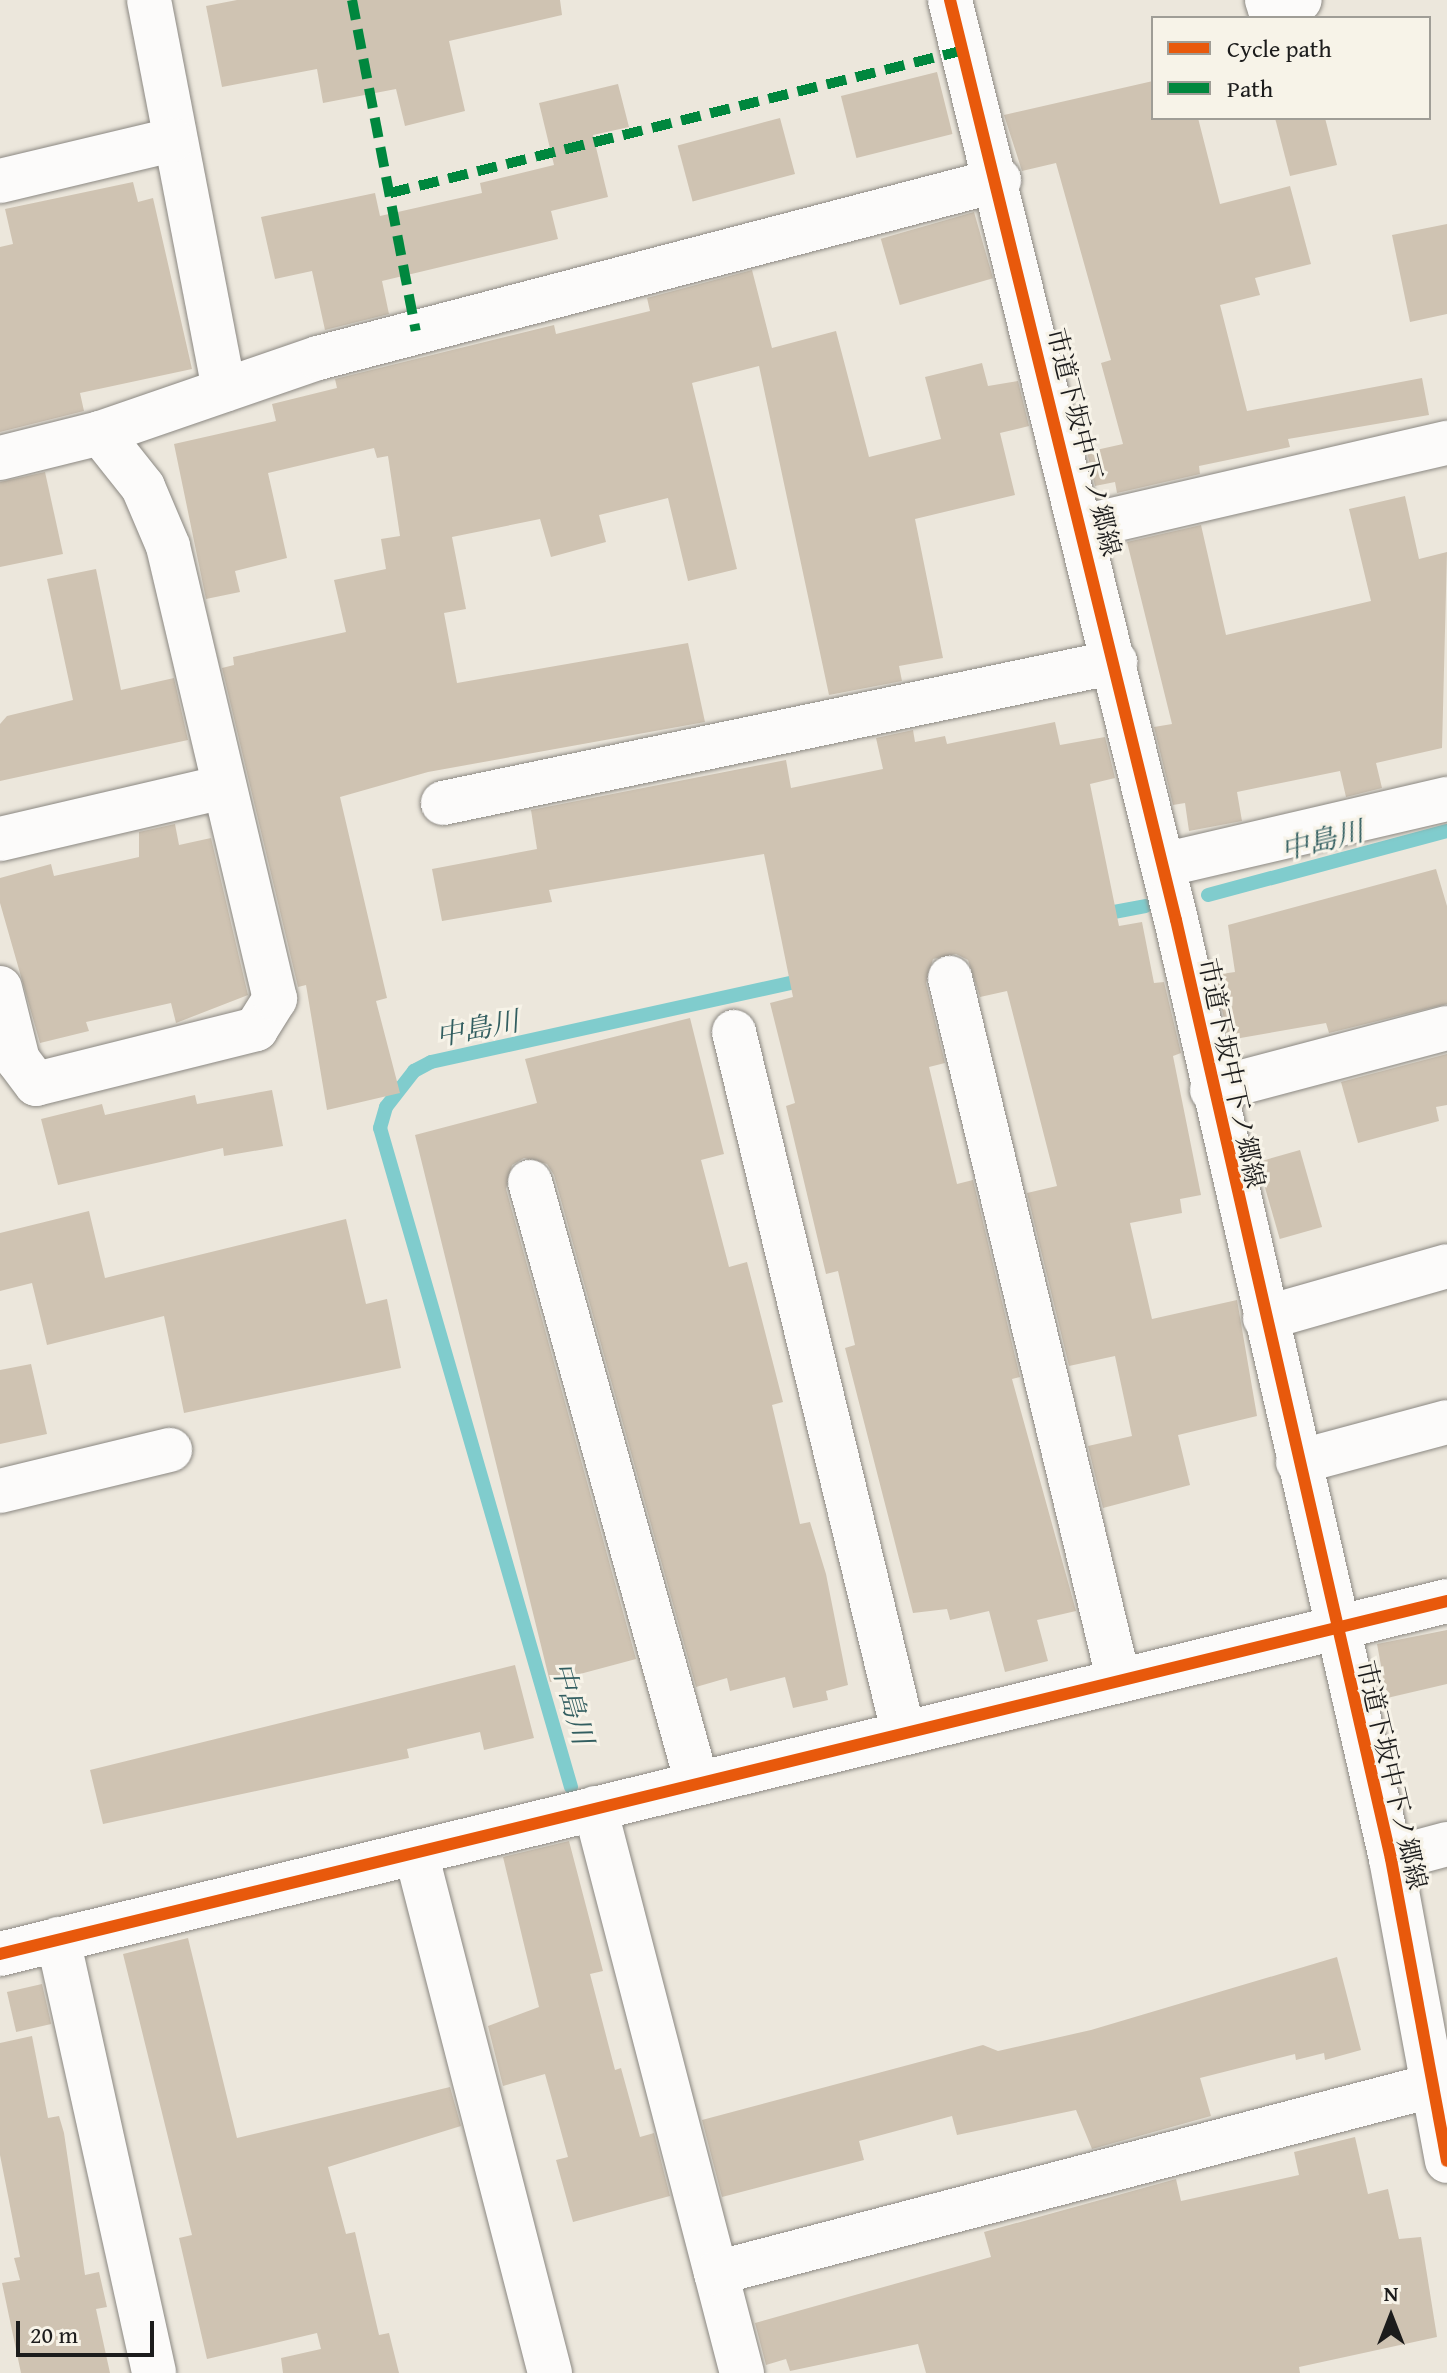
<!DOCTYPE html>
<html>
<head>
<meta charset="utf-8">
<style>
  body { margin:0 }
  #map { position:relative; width:1447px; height:2373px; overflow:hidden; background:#ece7dc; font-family:"Gentium Book Plus","Noto Serif JP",serif }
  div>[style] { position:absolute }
  .stream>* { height:14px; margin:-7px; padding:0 7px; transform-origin:7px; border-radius:7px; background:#80cccd }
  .building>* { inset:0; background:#cfc3b2; transform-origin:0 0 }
  .roads { filter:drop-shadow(0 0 2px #8b8882) drop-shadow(0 0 2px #8b8882) }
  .minor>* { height:44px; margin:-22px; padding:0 22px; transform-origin:22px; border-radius:22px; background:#fcfbfa }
  .quiet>* { height:10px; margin-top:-5px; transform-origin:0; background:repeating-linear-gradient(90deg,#00873e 0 20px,transparent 0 30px) }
  .cycleway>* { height:12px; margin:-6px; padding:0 6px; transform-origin:6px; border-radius:6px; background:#e8590c }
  span { translate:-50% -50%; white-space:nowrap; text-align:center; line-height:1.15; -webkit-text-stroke:6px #f7f3e8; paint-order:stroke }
  .street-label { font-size:26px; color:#1c1c1c }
  .water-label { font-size:28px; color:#325e60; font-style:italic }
  .legend { position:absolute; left:1151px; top:16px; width:280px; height:104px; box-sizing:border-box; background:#f7f3e8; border:2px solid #9f9d96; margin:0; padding:10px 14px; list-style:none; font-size:24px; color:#1c1c1c }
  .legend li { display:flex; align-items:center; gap:16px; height:40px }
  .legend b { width:40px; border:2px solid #9f9d96 }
  .north { position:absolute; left:1351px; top:2277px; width:80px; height:80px; -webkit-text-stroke:6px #f7f3e8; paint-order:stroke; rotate:0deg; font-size:22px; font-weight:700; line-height:32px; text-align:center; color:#1c1c1c }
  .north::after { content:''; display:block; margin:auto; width:28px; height:36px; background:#1c1c1c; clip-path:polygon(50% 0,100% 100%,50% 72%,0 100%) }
  .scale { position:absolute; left:16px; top:2321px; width:138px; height:36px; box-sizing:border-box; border:4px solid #1c1c1c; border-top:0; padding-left:10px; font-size:24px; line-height:28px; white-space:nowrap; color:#1c1c1c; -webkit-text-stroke:6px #f7f3e8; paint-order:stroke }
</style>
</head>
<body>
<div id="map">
  <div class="stream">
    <i style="left:1208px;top:895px;width:247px;rotate:-15deg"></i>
    <i style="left:1098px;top:915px;width:48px;rotate:-10.8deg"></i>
    <i style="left:571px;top:1787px;width:686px;rotate:-106.16deg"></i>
    <i style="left:380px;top:1128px;width:22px;rotate:-74deg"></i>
    <i style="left:386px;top:1107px;width:46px;rotate:-52.1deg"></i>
    <i style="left:414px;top:1071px;width:19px;rotate:-28deg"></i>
    <i style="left:431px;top:1062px;width:387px;rotate:-12.4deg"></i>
  </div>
  <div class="building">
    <i style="clip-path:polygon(237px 0,560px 0,562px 15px,449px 41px,465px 111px,405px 126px,396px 89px,323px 103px,317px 69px,222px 87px,206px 6px)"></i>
    <i style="left:937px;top:72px;width:64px;height:99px;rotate:76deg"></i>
    <i style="clip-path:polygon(1153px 81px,1153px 118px,1198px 118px,1220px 204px,1290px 186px,1311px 264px,1255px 278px,1260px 295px,1220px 305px,1247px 411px,1422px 378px,1429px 415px,1288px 439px,1290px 447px,1199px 466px,1200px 474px,1117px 493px,1115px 482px,1095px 486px,1087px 452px,1123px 444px,1101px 363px,1111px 360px,1056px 163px,1022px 171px,1004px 115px)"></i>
    <i style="clip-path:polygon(618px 84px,629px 127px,593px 135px,608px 197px,551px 211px,558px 239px,382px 281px,389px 314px,325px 330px,312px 271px,275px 279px,261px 217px,375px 193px,380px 216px,482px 193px,480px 183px,554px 165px,539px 103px)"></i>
    <i style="left:780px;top:118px;width:58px;height:106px;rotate:75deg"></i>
    <i style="clip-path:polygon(1275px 118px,1325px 118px,1337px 165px,1290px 176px)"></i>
    <i style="clip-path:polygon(133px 182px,138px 202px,153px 198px,192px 369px,80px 393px,84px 411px,0 432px,0 247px,13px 244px,5px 209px)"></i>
    <i style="left:974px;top:212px;width:69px;height:97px;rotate:74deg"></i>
    <i style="clip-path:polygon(1447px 224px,1447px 314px,1410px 322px,1392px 235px)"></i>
    <i style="clip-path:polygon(752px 270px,772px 348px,836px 331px,869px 457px,941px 439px,925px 377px,982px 363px,988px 386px,1018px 381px,1029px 426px,1000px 433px,1015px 495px,915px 519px,943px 658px,899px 666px,902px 681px,829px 695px,759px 366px,692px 383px,737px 569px,688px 581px,668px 498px,599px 515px,606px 542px,551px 557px,540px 519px,452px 537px,466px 609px,444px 613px,457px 683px,688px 643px,705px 722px,428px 772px,340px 797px,387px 998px,376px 1001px,400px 1093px,327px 1110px,306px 985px,298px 987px,222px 668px,234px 665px,233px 657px,346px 632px,334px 580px,386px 569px,381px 539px,400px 536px,388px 456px,377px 458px,374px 448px,268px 473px,287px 558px,235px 571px,240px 592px,206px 599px,174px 444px,276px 421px,272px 404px,337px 388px,335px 379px,554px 325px,556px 334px,650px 311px,647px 298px)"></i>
    <i style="clip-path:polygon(45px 472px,63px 554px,0 567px,0 482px)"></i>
    <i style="clip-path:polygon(1405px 496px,1419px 559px,1447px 552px,1442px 748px,1376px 763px,1382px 788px,1346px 797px,1340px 771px,1237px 792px,1242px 821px,1189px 831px,1185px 803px,1173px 805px,1154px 727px,1172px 724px,1127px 542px,1201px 525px,1226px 635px,1371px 601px,1349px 509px)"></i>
    <i style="clip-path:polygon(96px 569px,121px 690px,174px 678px,188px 740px,0 781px,0 724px,7px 716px,73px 700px,47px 579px)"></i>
    <i style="clip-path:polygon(1055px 722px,1060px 745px,1105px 737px,1115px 778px,1090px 784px,1119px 926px,1142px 922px,1154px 983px,1164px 982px,1181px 1053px,1173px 1056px,1201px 1195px,1180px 1199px,1182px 1213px,1130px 1223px,1152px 1319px,1237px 1300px,1257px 1416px,1178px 1435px,1190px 1485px,1103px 1508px,1088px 1446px,1132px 1436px,1115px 1356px,1069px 1366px,1027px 1193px,1057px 1186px,1007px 991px,980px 997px,968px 960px,956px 954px,933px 959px,926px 983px,945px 1063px,929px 1067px,957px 1184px,973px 1180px,1020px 1377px,1012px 1379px,1076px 1611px,1037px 1620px,1048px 1661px,1005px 1672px,989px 1611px,950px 1620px,947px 1609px,913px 1613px,845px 1348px,855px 1345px,838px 1271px,826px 1274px,786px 1106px,795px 1103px,770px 1003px,793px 997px,764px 854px,549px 890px,552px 902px,442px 921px,432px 869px,537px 849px,531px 810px,786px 760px,791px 788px,883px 769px,876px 738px,913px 730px,915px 742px,945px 736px,947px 744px)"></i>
    <i style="clip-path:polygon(175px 824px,179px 845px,211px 838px,248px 995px,176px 1023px,171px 1003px,86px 1022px,89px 1031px,40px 1043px,0 903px,0 878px,51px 864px,54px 876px,139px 857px,139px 832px)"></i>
    <i style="clip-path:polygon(1436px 869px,1447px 906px,1447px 1004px,1329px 1033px,1326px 1023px,1229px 1040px,1214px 975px,1235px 972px,1228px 925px)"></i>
    <i style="clip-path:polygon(690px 1018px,724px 1154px,701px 1160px,729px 1267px,747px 1262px,783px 1402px,772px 1405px,800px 1524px,810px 1522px,826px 1574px,848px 1685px,826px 1691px,828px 1700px,793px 1708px,785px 1677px,730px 1691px,727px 1678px,696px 1687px,554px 1175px,547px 1164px,524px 1158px,512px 1165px,506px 1189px,636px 1659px,550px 1682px,415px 1135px,537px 1103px,525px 1059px)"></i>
    <i style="clip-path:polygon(1447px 1054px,1447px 1105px,1436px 1107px,1439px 1121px,1358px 1143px,1341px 1082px)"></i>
    <i style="clip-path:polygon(272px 1090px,283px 1146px,224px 1156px,223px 1148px,58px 1185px,41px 1119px,102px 1104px,105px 1115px,195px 1095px,197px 1104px)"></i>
    <i style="left:1300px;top:1150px;width:80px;height:44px;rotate:74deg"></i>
    <i style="clip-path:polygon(89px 1211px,105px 1278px,346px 1219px,366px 1304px,387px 1299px,401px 1368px,184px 1413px,164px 1316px,47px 1345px,32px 1283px,0 1291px,0 1233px)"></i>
    <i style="clip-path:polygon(31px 1364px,47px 1434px,0 1444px,0 1370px)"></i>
    <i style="clip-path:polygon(1447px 1630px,1447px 1684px,1387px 1698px,1377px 1644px)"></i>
    <i style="clip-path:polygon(515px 1665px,534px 1738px,484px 1750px,480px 1732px,407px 1749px,409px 1758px,103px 1824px,90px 1770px)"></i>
    <i style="clip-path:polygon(569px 1841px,603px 1971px,590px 1974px,615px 2070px,621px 2068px,640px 2137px,654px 2133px,670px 2196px,573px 2222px,556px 2160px,568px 2157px,545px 2074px,503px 2086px,488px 2026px,539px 2007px,503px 1857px)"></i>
    <i style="clip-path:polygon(188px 1938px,237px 2138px,450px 2087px,461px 2126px,328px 2167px,346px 2234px,355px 2232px,379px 2335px,389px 2333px,399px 2373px,283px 2373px,281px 2358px,321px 2349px,317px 2333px,207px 2359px,179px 2238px,192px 2235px,123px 1954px)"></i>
    <i style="clip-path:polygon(1337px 1957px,1361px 2050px,1325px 2060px,1324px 2053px,1296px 2060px,1295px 2054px,1200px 2078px,1211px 2116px,1092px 2149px,1076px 2110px,957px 2135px,952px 2116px,859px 2141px,864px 2160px,722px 2197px,702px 2120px,983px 2045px,998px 2051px,1091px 2030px)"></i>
    <i style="left:42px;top:1984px;width:41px;height:36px;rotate:77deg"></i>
    <i style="clip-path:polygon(32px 2036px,48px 2118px,59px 2116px,64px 2133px,85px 2275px,99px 2272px,107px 2307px,96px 2309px,110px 2373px,21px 2373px,2px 2283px,20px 2280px,14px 2258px,20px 2257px,0 2155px,0 2043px)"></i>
    <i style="clip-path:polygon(1355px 2137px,1368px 2194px,1388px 2189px,1399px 2239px,1421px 2237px,1437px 2337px,1299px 2367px,1300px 2373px,926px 2373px,918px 2344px,790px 2371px,786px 2359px,766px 2365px,755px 2323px,991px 2257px,984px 2232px,1176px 2179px,1181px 2201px,1299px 2175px,1294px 2152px)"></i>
  </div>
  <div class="roads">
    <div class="minor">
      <i style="left:149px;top:0;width:397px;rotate:79.1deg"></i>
      <i style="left:950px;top:0;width:947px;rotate:76.2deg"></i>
      <i style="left:1176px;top:920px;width:963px;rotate:77.1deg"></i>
      <i style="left:1391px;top:1859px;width:307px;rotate:79.5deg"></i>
      <i style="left:1267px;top:0;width:9px;rotate:72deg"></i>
      <i style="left:1270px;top:9px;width:31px;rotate:-17deg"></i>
      <i style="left:0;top:181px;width:177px;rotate:-13.4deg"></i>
      <i style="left:0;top:458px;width:103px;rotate:-14deg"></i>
      <i style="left:100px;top:433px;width:231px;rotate:-19deg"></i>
      <i style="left:318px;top:358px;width:704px;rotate:-14.65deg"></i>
      <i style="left:1082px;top:527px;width:375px;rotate:-13deg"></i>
      <i style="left:443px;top:803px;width:687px;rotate:-11.85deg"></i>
      <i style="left:0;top:839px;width:230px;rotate:-13.1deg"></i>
      <i style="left:1163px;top:865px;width:292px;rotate:-13.1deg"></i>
      <i style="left:950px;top:978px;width:720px;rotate:76.5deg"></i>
      <i style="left:0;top:988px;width:74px;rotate:76deg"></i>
      <i style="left:18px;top:1060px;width:30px;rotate:53deg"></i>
      <i style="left:36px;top:1084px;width:227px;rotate:-14deg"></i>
      <i style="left:256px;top:1029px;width:36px;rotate:-58deg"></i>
      <i style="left:275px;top:999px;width:465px;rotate:-103.3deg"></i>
      <i style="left:168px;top:546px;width:64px;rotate:-113deg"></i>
      <i style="left:143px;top:487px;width:69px;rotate:-128.5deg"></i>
      <i style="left:734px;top:1032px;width:719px;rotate:76.41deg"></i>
      <i style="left:1212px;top:1090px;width:243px;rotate:-14.8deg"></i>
      <i style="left:530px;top:1182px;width:624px;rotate:74.47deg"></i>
      <i style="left:1265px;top:1318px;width:189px;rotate:-15.9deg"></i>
      <i style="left:1298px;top:1462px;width:154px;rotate:-15deg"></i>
      <i style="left:0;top:1491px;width:175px;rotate:-13.6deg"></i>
      <i style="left:595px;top:1808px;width:584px;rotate:75.42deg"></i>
      <i style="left:416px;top:1853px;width:537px;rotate:75.55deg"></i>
      <i style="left:1391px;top:1859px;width:58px;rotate:-15deg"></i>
      <i style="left:58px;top:1939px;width:444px;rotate:77.5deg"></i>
      <i style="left:0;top:1954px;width:1489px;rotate:-13.71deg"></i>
      <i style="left:716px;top:2273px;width:739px;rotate:-14.66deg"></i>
    </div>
  </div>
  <div class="quiet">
    <i style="left:352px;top:0;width:337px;rotate:79.1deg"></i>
    <i style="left:390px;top:193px;width:593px;rotate:-13.97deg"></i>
  </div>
  <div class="cycleway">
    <i style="left:950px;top:0;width:947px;rotate:76.2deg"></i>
    <i style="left:1176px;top:920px;width:963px;rotate:77.1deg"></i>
    <i style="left:1391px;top:1859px;width:307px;rotate:79.5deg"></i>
    <i style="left:0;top:1954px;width:1489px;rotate:-13.71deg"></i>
  </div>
  <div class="street-label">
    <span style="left:1084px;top:442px;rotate:76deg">市道下坂中下ノ郷線</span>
    <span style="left:1232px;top:1073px;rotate:78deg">市道下坂中下ノ郷線</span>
    <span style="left:1392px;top:1775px;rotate:77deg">市道下坂中下ノ郷線</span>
  </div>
  <div class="water-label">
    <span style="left:1322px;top:840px;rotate:-14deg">中島川</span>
    <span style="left:477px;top:1028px;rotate:-11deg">中島川</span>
    <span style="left:573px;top:1703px;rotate:74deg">中島川</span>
  </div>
  <ul class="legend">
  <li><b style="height:10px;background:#e8590c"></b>Cycle path</li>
  <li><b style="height:10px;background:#00873e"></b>Path</li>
  </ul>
  <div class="north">N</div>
  <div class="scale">20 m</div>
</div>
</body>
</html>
